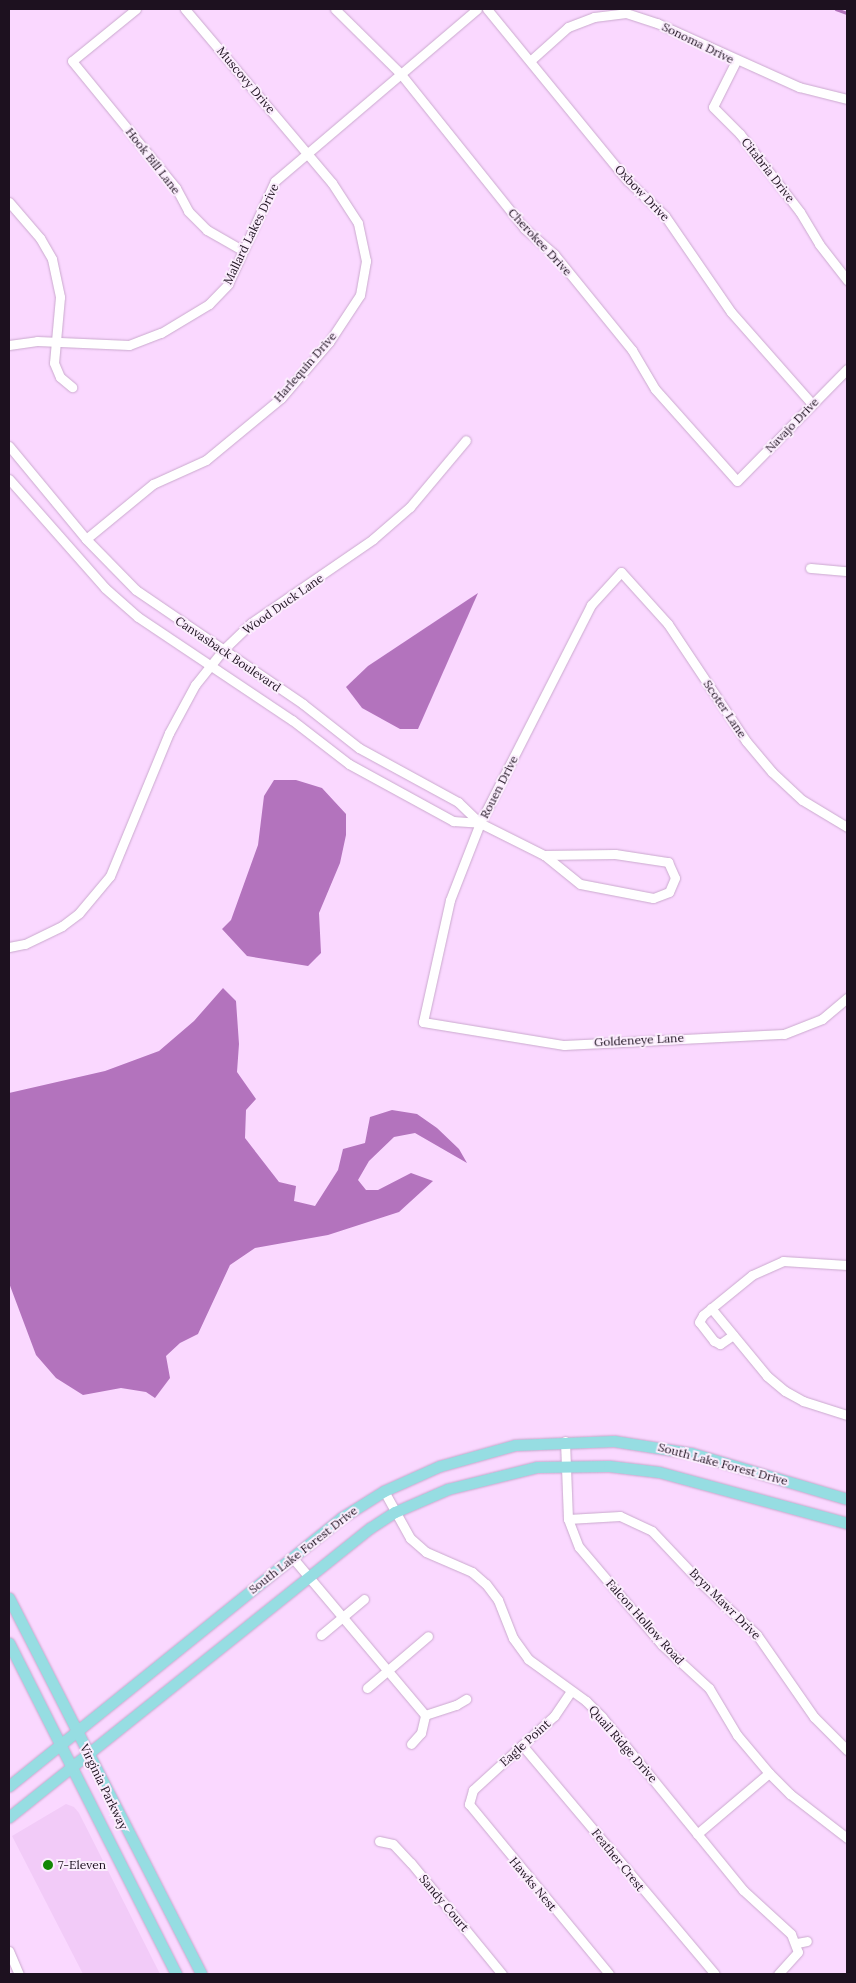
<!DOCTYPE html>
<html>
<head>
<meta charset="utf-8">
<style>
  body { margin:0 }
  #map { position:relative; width:856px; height:1983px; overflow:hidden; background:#fad8ff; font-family:Lora,serif }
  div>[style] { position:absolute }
  .built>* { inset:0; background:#f2cbf8 }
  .water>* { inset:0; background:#b373bd }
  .stream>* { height:2.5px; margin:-1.25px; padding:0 1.25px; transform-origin:1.25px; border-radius:1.25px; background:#b373bd }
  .roads { filter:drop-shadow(0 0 1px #caa9ce) drop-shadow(0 0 1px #caa9ce) }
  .minor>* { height:9px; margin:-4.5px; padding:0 4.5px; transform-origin:4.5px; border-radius:4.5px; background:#fff }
  .major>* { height:11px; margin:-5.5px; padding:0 5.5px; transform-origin:5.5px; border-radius:5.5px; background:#96dde2 }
  .dots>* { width:14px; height:14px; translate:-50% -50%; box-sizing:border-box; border:2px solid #fbedfd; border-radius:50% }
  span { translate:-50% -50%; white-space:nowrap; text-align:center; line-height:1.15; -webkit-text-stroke:4px #fbedfd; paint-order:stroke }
  .street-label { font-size:12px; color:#1d111f }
  .poi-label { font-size:12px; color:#1d111f }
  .left { translate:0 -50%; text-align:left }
  .frame { position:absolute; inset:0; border:10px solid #1d111f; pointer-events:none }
</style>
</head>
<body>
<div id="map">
  <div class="built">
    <i style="clip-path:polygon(66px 1804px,74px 1807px,79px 1813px,160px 1974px,83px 1974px,12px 1836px)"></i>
  </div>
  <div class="water">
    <i style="clip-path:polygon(478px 593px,418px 729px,400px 729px,362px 708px,346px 687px,368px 666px)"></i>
    <i style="clip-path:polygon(274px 780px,296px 780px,322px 788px,346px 814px,346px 835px,340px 863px,319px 913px,321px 953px,308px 966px,247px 956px,222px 929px,231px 920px,258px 845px,264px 796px)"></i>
    <i style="clip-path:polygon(223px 988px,236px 1001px,239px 1044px,237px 1072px,256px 1099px,246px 1110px,245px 1138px,279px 1182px,296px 1186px,294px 1201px,315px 1206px,338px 1170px,343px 1149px,365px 1143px,370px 1117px,392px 1110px,417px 1114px,437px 1128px,459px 1149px,467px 1163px,415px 1133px,394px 1137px,369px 1161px,358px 1180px,366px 1190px,378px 1190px,411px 1173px,433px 1181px,399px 1212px,328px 1235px,255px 1248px,230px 1265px,198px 1334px,180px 1343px,166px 1356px,170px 1378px,155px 1398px,146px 1392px,121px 1388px,83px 1395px,56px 1378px,36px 1355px,9px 1283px,9px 1093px,105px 1071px,159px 1051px,194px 1021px)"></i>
  </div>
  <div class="stream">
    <i style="left:836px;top:9px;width:12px;rotate:20deg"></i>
  </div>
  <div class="roads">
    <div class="minor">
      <i style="left:136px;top:9px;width:82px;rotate:140.9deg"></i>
      <i style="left:72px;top:61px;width:164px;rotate:50.7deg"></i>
      <i style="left:176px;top:188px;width:26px;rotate:62deg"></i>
      <i style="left:188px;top:211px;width:27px;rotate:45deg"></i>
      <i style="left:207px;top:230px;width:40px;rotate:29.7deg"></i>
      <i style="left:335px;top:9px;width:91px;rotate:44.6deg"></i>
      <i style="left:400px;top:73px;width:198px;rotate:51.3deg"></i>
      <i style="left:524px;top:228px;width:40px;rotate:41deg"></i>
      <i style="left:554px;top:254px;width:124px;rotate:50.9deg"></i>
      <i style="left:632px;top:350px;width:45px;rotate:59.5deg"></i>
      <i style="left:655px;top:389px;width:123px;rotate:48.3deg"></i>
      <i style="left:737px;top:481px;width:157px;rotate:-45.5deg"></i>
      <i style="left:487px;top:9px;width:222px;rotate:50.7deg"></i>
      <i style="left:628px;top:181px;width:51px;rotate:43.4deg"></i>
      <i style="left:665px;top:216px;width:116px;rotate:55.5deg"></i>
      <i style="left:731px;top:312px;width:123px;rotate:48.6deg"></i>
      <i style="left:530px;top:61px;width:51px;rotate:-41.8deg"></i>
      <i style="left:568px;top:27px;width:28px;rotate:-21deg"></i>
      <i style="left:594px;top:17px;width:32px;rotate:-7deg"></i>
      <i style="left:626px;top:13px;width:33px;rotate:18deg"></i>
      <i style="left:657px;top:23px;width:156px;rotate:24.3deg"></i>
      <i style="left:799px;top:87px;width:49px;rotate:14deg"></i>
      <i style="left:736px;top:61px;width:51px;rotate:116.6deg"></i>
      <i style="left:713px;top:107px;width:38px;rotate:45deg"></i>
      <i style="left:740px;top:134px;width:98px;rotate:52.4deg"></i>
      <i style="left:800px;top:212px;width:37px;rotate:59deg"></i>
      <i style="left:819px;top:244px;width:46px;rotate:52.1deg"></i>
      <i style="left:9px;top:202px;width:48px;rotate:49.3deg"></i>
      <i style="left:40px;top:238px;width:24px;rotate:60deg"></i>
      <i style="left:52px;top:259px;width:39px;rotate:78deg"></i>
      <i style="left:60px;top:297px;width:66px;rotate:95.2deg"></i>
      <i style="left:54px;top:363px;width:15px;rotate:67deg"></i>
      <i style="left:60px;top:377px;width:16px;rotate:40deg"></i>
      <i style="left:9px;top:345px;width:28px;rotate:-8deg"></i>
      <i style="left:37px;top:341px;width:92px;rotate:2.5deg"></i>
      <i style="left:129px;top:345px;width:34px;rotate:-21deg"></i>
      <i style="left:161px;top:333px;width:56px;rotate:-31.1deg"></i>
      <i style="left:209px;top:304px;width:28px;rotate:-46deg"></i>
      <i style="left:228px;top:284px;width:113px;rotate:-65.5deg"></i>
      <i style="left:275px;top:181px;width:265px;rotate:-40.4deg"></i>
      <i style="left:9px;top:446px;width:121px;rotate:50.4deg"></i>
      <i style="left:86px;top:539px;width:71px;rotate:45.6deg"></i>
      <i style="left:136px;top:590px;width:202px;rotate:34.3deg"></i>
      <i style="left:303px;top:704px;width:71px;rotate:38.2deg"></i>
      <i style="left:359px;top:748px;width:113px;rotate:28.6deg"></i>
      <i style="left:458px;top:802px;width:30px;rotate:44deg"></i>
      <i style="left:480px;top:823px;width:72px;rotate:26.6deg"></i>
      <i style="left:544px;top:855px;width:71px;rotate:-0.8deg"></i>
      <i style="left:615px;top:854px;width:54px;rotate:8.6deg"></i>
      <i style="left:668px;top:862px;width:17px;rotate:66deg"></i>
      <i style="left:675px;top:878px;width:15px;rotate:113deg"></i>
      <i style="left:669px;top:892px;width:17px;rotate:159deg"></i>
      <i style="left:653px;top:898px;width:74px;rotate:-169.1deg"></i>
      <i style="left:580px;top:884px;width:46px;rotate:-141.1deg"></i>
      <i style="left:9px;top:479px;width:145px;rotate:48.6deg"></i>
      <i style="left:105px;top:588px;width:44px;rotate:41.3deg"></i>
      <i style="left:138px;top:617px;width:185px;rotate:33.8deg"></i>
      <i style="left:292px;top:720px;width:72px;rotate:37.7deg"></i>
      <i style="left:349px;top:764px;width:119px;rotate:28.7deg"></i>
      <i style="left:453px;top:821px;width:27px;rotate:4deg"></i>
      <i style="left:86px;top:539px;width:87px;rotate:-39.4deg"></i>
      <i style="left:153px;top:484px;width:58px;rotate:-24.4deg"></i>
      <i style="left:206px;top:460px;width:97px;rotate:-39.6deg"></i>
      <i style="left:281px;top:398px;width:74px;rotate:-49.4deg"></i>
      <i style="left:329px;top:342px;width:56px;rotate:-56.6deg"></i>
      <i style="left:360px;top:295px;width:35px;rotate:-80deg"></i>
      <i style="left:366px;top:261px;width:39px;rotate:-102deg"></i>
      <i style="left:358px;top:223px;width:48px;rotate:-123deg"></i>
      <i style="left:332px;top:183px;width:228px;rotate:-130.2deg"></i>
      <i style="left:810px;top:568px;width:37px;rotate:5deg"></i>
      <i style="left:847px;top:827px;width:52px;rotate:-149deg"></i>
      <i style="left:802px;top:800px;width:41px;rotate:-137deg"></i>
      <i style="left:772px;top:772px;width:40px;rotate:-130deg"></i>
      <i style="left:746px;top:741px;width:141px;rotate:-123.7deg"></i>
      <i style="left:668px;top:624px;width:70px;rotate:-132.1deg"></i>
      <i style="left:621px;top:572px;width:45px;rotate:132.3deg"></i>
      <i style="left:591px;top:605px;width:245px;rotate:117deg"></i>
      <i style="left:480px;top:823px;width:83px;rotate:111.3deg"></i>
      <i style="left:450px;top:900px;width:125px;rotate:102.5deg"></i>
      <i style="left:423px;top:1022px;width:143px;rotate:9.3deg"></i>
      <i style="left:564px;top:1045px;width:220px;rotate:-2.9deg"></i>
      <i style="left:784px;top:1034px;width:41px;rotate:-21.5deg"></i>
      <i style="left:822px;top:1019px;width:33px;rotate:-40deg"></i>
      <i style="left:9px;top:947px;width:16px;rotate:-11deg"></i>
      <i style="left:25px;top:944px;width:41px;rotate:-25.9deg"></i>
      <i style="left:62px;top:926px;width:21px;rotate:-37deg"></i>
      <i style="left:79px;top:913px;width:48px;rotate:-50deg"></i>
      <i style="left:110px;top:876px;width:155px;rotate:-67.6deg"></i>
      <i style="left:169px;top:733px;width:55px;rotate:-61.6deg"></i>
      <i style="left:195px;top:685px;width:45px;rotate:-51.3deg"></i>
      <i style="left:223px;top:650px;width:39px;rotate:-44deg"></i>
      <i style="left:251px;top:623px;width:148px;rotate:-34.5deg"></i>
      <i style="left:373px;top:539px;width:49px;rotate:-40.9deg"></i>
      <i style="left:410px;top:507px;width:87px;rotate:-50.1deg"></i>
      <i style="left:711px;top:1308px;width:88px;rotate:50.5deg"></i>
      <i style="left:767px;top:1376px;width:23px;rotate:40deg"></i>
      <i style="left:785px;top:1391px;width:21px;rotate:29deg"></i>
      <i style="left:803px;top:1401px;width:46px;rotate:17.7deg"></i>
      <i style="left:733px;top:1335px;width:16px;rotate:145deg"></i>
      <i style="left:720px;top:1344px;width:7px;rotate:-153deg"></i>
      <i style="left:714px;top:1341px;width:24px;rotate:-128deg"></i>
      <i style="left:699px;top:1322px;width:8px;rotate:-60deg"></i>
      <i style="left:703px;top:1315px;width:63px;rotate:-39.2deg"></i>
      <i style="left:752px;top:1275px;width:34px;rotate:-24deg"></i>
      <i style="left:783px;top:1261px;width:64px;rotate:3.6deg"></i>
      <i style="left:565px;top:1441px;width:78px;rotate:87.8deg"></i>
      <i style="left:568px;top:1519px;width:30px;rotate:69deg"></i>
      <i style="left:579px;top:1547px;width:128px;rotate:49.7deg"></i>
      <i style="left:662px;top:1645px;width:64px;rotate:42.5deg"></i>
      <i style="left:709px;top:1688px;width:55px;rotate:59.2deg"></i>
      <i style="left:737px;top:1735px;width:50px;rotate:49.9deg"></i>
      <i style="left:769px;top:1773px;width:30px;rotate:45deg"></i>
      <i style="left:790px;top:1794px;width:72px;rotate:37.7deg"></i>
      <i style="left:384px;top:1491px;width:54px;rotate:61deg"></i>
      <i style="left:410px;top:1538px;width:21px;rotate:41deg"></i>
      <i style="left:426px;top:1552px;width:50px;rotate:23.5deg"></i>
      <i style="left:472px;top:1572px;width:18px;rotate:41deg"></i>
      <i style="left:486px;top:1584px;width:20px;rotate:53deg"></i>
      <i style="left:498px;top:1600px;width:41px;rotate:68.5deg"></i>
      <i style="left:513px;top:1638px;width:26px;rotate:54deg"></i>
      <i style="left:528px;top:1659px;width:72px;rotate:35.9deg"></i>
      <i style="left:586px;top:1701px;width:23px;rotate:45deg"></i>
      <i style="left:602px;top:1717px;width:223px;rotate:50.8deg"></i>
      <i style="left:743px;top:1890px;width:65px;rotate:42.5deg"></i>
      <i style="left:791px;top:1934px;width:19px;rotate:69deg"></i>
      <i style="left:798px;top:1952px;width:30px;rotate:132deg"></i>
      <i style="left:568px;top:1519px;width:52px;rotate:-3.3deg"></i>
      <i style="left:620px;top:1516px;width:35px;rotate:25deg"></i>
      <i style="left:652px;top:1531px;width:70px;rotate:46.7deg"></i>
      <i style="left:700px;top:1582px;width:78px;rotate:42.9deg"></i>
      <i style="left:757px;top:1635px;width:100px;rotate:55.2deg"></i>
      <i style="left:814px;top:1717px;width:47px;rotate:45deg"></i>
      <i style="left:292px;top:1557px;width:207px;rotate:49.9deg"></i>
      <i style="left:425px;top:1715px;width:33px;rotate:-18deg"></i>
      <i style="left:456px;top:1705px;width:12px;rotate:-31deg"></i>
      <i style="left:321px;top:1635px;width:56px;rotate:-39.9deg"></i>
      <i style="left:367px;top:1688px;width:80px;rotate:-40.4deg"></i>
      <i style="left:571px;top:1691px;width:30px;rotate:124deg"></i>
      <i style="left:554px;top:1716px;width:110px;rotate:137.6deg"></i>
      <i style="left:473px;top:1790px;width:15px;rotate:106deg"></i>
      <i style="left:469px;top:1804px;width:220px;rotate:50.5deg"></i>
      <i style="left:411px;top:1744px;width:15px;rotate:-48deg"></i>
      <i style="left:421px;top:1733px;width:18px;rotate:-77deg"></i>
      <i style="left:522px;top:1745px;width:299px;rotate:49.9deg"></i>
      <i style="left:697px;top:1834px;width:94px;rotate:-40.3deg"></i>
      <i style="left:379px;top:1841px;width:14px;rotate:12deg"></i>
      <i style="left:393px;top:1844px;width:26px;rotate:47deg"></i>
      <i style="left:411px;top:1863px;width:144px;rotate:50.7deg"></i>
      <i style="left:797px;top:1943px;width:10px;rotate:-11deg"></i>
      <i style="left:9px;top:1951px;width:25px;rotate:67deg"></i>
    </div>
    <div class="major">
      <i style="left:9px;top:1598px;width:422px;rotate:62.9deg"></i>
      <i style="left:9px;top:1643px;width:371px;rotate:63.2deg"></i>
      <i style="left:9px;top:1786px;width:427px;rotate:-38.9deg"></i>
      <i style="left:341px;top:1518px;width:51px;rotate:-32.1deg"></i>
      <i style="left:384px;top:1491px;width:61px;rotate:-24.1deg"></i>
      <i style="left:440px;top:1466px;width:78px;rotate:-15.6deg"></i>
      <i style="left:515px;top:1445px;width:99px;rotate:-2.3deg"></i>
      <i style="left:614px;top:1441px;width:78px;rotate:8.9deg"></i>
      <i style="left:691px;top:1453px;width:163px;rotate:16.4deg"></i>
      <i style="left:9px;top:1817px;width:462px;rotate:-38.7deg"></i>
      <i style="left:370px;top:1528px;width:30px;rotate:-33deg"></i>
      <i style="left:395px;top:1512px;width:58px;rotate:-23.5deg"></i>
      <i style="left:448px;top:1489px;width:92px;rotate:-13.9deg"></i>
      <i style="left:537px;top:1467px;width:72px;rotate:-0.8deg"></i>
      <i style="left:609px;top:1466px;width:50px;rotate:6.8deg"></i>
      <i style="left:659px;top:1472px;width:195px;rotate:15.2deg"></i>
    </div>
  </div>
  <div class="dots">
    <i style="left:48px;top:1865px;background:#128705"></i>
  </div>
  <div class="street-label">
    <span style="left:698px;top:43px;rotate:26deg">Sonoma Drive</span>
    <span style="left:246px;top:80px;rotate:50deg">Muscovy Drive</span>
    <span style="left:153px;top:161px;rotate:52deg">Hook Bill Lane</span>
    <span style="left:768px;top:170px;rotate:52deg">Citabria Drive</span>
    <span style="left:642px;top:193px;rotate:46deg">Oxbow Drive</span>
    <span style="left:251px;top:234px;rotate:-64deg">Mallard Lakes Drive</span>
    <span style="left:540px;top:242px;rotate:47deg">Cherokee Drive</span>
    <span style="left:305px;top:367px;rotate:-49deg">Harlequin Drive</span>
    <span style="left:792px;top:425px;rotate:-46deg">Navajo Drive</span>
    <span style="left:283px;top:604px;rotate:-35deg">Wood Duck Lane</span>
    <span style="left:228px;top:654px;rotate:34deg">Canvasback Boulevard</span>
    <span style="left:725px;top:709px;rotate:56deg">Scoter Lane</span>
    <span style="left:499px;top:787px;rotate:-63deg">Rouen Drive</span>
    <span style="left:639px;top:1040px;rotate:-3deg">Goldeneye Lane</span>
    <span style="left:723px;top:1464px;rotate:15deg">South Lake Forest Drive</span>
    <span style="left:303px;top:1550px;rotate:-38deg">South Lake Forest Drive</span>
    <span style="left:725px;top:1604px;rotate:45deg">Bryn Mawr Drive</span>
    <span style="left:645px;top:1622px;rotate:48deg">Falcon Hollow Road</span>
    <span style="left:525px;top:1743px;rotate:-42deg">Eagle Point</span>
    <span style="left:623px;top:1744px;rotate:49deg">Quail Ridge Drive</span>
    <span style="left:104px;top:1787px;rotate:64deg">Virginia Parkway</span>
    <span style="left:618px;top:1860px;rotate:51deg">Feather Crest</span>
    <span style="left:533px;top:1884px;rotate:50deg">Hawks Nest</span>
    <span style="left:444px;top:1903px;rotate:50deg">Sandy Court</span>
  </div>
  <div class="poi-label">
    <span class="left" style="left:58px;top:1865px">7-Eleven</span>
  </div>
  <div class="frame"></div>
</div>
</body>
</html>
